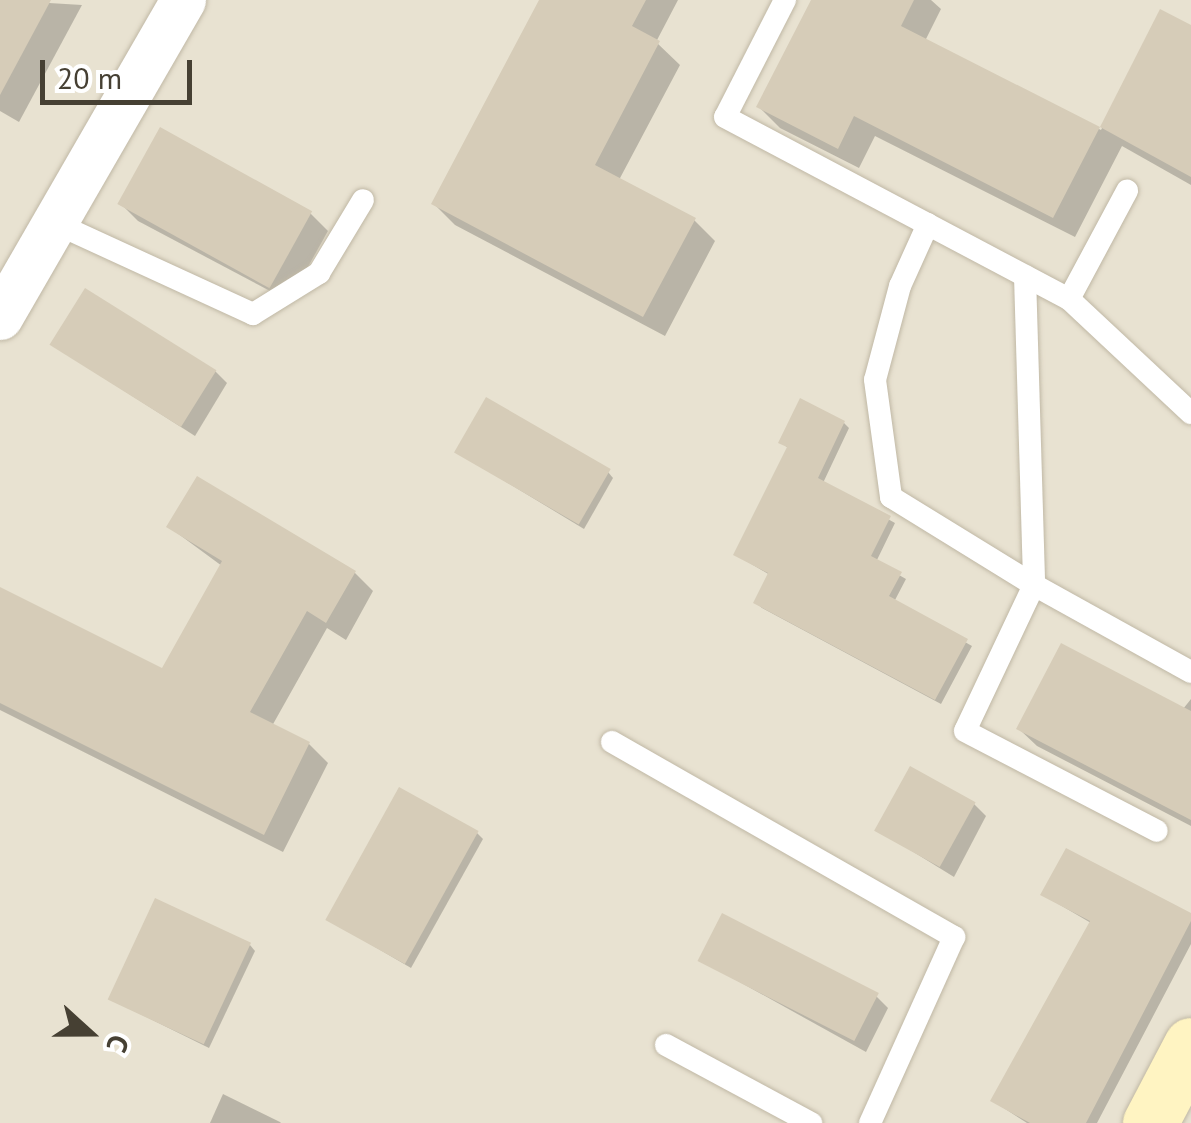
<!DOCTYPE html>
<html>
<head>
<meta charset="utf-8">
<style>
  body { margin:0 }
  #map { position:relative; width:1191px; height:1123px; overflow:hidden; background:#f4f0e3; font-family:"PT Sans",sans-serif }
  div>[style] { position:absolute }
  .residential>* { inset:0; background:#e8e2d1; transform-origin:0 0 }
  .shadow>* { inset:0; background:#0003 }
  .building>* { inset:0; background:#d6ccb8; transform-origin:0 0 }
  .roads { filter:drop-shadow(0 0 2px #c0b8a5) drop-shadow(0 0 2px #c0b8a5) }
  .lane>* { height:22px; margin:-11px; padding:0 11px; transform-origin:11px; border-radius:11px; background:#fff }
  .street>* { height:45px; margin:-22.5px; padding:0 22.5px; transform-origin:22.5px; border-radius:22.5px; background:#fff }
  .secondary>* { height:55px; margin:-27.5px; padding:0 27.5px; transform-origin:27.5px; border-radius:27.5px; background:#fff4c2 }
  span { translate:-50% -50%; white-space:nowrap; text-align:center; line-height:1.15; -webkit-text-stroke:8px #fff; paint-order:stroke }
  .north { position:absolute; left:40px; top:983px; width:100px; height:100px; -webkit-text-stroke:8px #fff; paint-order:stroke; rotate:111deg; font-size:28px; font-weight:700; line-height:40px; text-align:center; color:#464033 }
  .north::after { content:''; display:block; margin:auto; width:35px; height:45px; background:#464033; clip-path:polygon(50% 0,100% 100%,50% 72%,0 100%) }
  .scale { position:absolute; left:40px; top:60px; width:152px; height:45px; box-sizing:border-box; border:5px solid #464033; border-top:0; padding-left:12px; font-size:30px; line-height:35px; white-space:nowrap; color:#464033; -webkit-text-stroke:8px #fff; paint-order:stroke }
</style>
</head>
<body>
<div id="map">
  <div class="residential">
    <i style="left:0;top:0;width:1191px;height:1123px"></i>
  </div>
  <div class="shadow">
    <i style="clip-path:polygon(0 0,82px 5px,19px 122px,0 111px)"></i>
    <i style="clip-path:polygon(541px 0,678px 0,656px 42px,680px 65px,619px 180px,694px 220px,715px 241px,665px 336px,455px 225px,434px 204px)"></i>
    <i style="clip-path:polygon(813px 0,931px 0,941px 9px,925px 41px,1101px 130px,1161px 13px,1191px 28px,1191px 185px,1122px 146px,1075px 237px,875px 136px,859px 168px,780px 128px,759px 107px)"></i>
    <i style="clip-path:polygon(121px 204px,310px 213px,328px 231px,289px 301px,138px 221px)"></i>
    <i style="clip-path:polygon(54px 346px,215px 371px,227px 383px,195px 436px)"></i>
    <i style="clip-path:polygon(844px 423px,849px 428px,823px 483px,895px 523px,876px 562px,906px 579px,894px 602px,972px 646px,941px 704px,762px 608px,756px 603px,770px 575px,736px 555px,789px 449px,781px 442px)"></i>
    <i style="clip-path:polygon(457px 452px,608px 472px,613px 478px,584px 529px)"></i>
    <i style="clip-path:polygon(169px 527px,355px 573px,373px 591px,346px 640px,327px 628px,272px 726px,309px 744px,328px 763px,283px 852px,0 710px,0 589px,163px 671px,222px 566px)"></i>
    <i style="clip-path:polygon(1191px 699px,1191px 826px,1037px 746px,1019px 729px,1183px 709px)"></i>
    <i style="clip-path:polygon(974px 804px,986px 816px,954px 877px,878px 830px)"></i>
    <i style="clip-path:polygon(477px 833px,483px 839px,411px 968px,329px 920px)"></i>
    <i style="clip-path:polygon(1043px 895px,1191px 916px,1191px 944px,1097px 1123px,1027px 1123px,993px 1101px,1091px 923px)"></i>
    <i style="clip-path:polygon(250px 945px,255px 951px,209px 1048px,110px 999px)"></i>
    <i style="clip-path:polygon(700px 960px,876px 996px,888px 1008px,866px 1052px)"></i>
    <i style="clip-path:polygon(223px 1094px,280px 1122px,281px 1123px,210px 1123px)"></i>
  </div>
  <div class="building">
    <i style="clip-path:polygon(0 0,51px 0,0 95px)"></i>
    <i style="clip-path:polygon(539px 0,646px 0,632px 26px,660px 41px,595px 165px,696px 218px,643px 317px,431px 204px)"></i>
    <i style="clip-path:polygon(811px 0,914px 0,901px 26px,1100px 127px,1053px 218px,854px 116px,838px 149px,756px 107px)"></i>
    <i style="clip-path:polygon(1160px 9px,1191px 25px,1191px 177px,1100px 127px)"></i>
    <i style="left:160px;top:127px;width:174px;height:88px;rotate:29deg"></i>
    <i style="left:85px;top:288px;width:155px;height:67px;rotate:32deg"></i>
    <i style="left:486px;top:397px;width:144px;height:64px;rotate:30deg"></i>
    <i style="clip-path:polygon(800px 398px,845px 421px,818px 478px,891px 516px,871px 556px,902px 572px,889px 596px,968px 639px,935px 700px,753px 603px,768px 573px,733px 555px,787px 447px,778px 443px)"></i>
    <i style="clip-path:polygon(197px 476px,356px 571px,326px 623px,307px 611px,250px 712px,310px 742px,264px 835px,0 703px,0 587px,162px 668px,222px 561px,166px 527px)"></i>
    <i style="clip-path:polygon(1061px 643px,1191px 711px,1191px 820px,1016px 729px)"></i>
    <i style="left:910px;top:766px;width:75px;height:74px;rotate:29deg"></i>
    <i style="left:399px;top:787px;width:91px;height:152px;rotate:29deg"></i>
    <i style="clip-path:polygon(1066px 848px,1191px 913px,1191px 921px,1086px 1123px,1030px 1123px,990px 1101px,1090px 921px,1040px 895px)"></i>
    <i style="left:155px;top:898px;width:106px;height:112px;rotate:25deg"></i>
    <i style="left:722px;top:913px;width:176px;height:54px;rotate:27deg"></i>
  </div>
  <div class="roads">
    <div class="lane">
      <i style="left:785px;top:0;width:131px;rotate:117.1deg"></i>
      <i style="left:725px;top:117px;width:389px;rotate:27.9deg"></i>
      <i style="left:1069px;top:299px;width:123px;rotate:-61.8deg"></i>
      <i style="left:55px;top:223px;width:218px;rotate:24.7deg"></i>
      <i style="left:253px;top:314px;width:78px;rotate:-31.8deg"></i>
      <i style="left:319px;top:273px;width:85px;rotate:-58.9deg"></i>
      <i style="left:928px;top:224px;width:68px;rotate:114.3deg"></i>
      <i style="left:900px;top:286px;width:97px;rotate:104.9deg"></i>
      <i style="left:875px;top:380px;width:118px;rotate:82.2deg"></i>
      <i style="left:891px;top:497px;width:168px;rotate:31.6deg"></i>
      <i style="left:1034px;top:585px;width:161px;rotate:115.3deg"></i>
      <i style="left:965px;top:731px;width:216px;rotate:27.5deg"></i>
      <i style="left:1025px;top:276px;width:309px;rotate:88.3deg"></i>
      <i style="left:1034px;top:585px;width:179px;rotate:29deg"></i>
      <i style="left:1069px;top:299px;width:167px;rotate:43.1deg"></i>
      <i style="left:612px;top:742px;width:394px;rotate:29.7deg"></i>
      <i style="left:954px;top:937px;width:204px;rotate:114.3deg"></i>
      <i style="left:666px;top:1045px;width:165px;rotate:28.3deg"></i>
    </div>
    <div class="street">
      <i style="left:0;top:317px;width:366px;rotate:-60deg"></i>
    </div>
    <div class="secondary">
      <i style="left:1150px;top:1123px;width:88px;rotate:-62.3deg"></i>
    </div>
  </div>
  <div class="north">С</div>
  <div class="scale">20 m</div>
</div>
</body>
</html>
